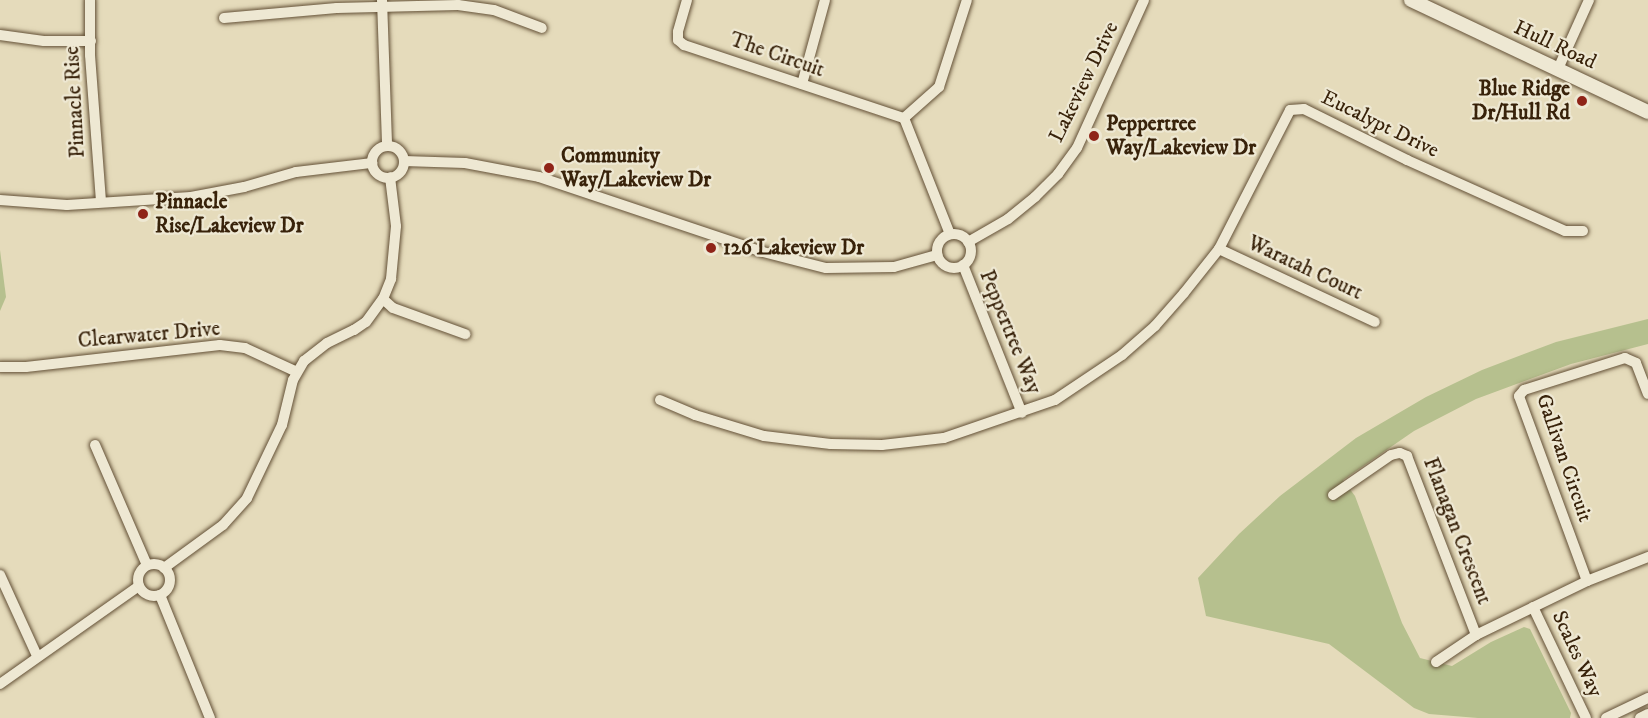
<!DOCTYPE html>
<html>
<head>
<meta charset="utf-8">
<style>
  body { margin:0 }
  #map { position:relative; width:1648px; height:718px; overflow:hidden; background:#e5dbbb; font-family:"IM FELL DW Pica",serif }
  div>[style] { position:absolute }
  .green>* { inset:0; background:#b6c08e }
  .roads { filter:drop-shadow(0 0 2px #635036) drop-shadow(0 0 2px #635036) }
  .street>* { height:10px; margin:-5px; padding:0 5px; transform-origin:5px; border-radius:5px; background:#eee8d3 }
  .street>.ring { margin:-5px; padding:0; box-sizing:content-box; background:none; border:10px solid #eee8d3; border-radius:50% }
  .secondary>* { height:14px; margin:-7px; padding:0 7px; transform-origin:7px; border-radius:7px; background:#eee8d3 }
  .dots>* { width:16px; height:16px; translate:-50% -50%; box-sizing:border-box; border:3px solid #eee8d3; border-radius:50% }
  span { translate:-50% -50%; white-space:nowrap; text-align:center; line-height:1.15; -webkit-text-stroke:4.5px #eee8d3; paint-order:stroke }
  .street-label { font-size:21px; color:#38220a }
  .poi-label { font-size:21px; color:#38220a; font-weight:700 }
  .right { translate:-100% -50%; text-align:right }
  .left { translate:0 -50%; text-align:left }
</style>
</head>
<body>
<div id="map">
  <div class="green">
    <i style="clip-path:polygon(0 250px,6px 297px,0 311px)"></i>
    <i style="clip-path:polygon(1648px 319px,1648px 344px,1571px 364px,1476px 399px,1414px 431px,1343px 480px,1355px 496px,1402px 623px,1420px 658px,1452px 666px,1491px 642px,1524px 627px,1530px 629px,1571px 713px,1570px 718px,1478px 718px,1429px 714px,1414px 708px,1329px 644px,1206px 616px,1198px 578px,1239px 534px,1280px 496px,1356px 438px,1426px 397px,1482px 370px,1556px 342px)"></i>
  </div>
  <div class="roads">
    <div class="street">
      <i style="left:90px;top:0;width:55px;rotate:90deg"></i>
      <i style="left:90px;top:55px;width:147px;rotate:85.7deg"></i>
      <i style="left:382px;top:0;width:146px;rotate:88deg"></i>
      <i style="left:687px;top:0;width:33px;rotate:106deg"></i>
      <i style="left:678px;top:32px;width:8px;rotate:90deg"></i>
      <i style="left:678px;top:40px;width:8px;rotate:40deg"></i>
      <i style="left:684px;top:45px;width:232px;rotate:18.4deg"></i>
      <i style="left:904px;top:118px;width:125px;rotate:68.4deg"></i>
      <i style="left:224px;top:18px;width:113px;rotate:-5.1deg"></i>
      <i style="left:337px;top:8px;width:121px;rotate:-1.4deg"></i>
      <i style="left:458px;top:5px;width:36px;rotate:8deg"></i>
      <i style="left:494px;top:10px;width:51px;rotate:20.6deg"></i>
      <i style="left:0;top:35px;width:44px;rotate:7.8deg"></i>
      <i style="left:44px;top:41px;width:47px"></i>
      <i style="left:1558px;top:69px;width:76px;rotate:-65.8deg"></i>
      <i style="left:802px;top:84px;width:87px;rotate:-74.7deg"></i>
      <i style="left:904px;top:118px;width:47px;rotate:-41.5deg"></i>
      <i style="left:939px;top:87px;width:91px;rotate:-72.2deg"></i>
      <i class="ring" style="left:372px;top:146px;width:22px;height:22px"></i>
      <i style="left:404px;top:161px;width:61px;rotate:1.9deg"></i>
      <i style="left:465px;top:163px;width:75px;rotate:10.7deg"></i>
      <i style="left:539px;top:177px;width:236px;rotate:18.5deg"></i>
      <i style="left:763px;top:252px;width:65px;rotate:14.3deg"></i>
      <i style="left:826px;top:268px;width:68px;rotate:-0.8deg"></i>
      <i style="left:894px;top:267px;width:45px;rotate:-15.6deg"></i>
      <i style="left:0;top:200px;width:67px;rotate:4.3deg"></i>
      <i style="left:67px;top:205px;width:124px;rotate:-3.7deg"></i>
      <i style="left:191px;top:197px;width:54px;rotate:-10.7deg"></i>
      <i style="left:244px;top:187px;width:54px;rotate:-16.1deg"></i>
      <i style="left:296px;top:172px;width:77px;rotate:-6.8deg"></i>
      <i class="ring" style="left:937px;top:234px;width:24px;height:24px"></i>
      <i style="left:968px;top:242px;width:46px;rotate:-29.9deg"></i>
      <i style="left:1008px;top:219px;width:35px;rotate:-39deg"></i>
      <i style="left:1035px;top:197px;width:33px;rotate:-45deg"></i>
      <i style="left:1058px;top:174px;width:32px;rotate:-54deg"></i>
      <i style="left:1077px;top:148px;width:162px;rotate:-65.6deg"></i>
      <i style="left:1219px;top:249px;width:172px;rotate:25.1deg"></i>
      <i style="left:963px;top:265px;width:159px;rotate:68.3deg"></i>
      <i style="left:383px;top:299px;width:13px;rotate:42deg"></i>
      <i style="left:393px;top:308px;width:77px;rotate:19.9deg"></i>
      <i style="left:0;top:367px;width:26px"></i>
      <i style="left:26px;top:367px;width:195px;rotate:-6.5deg"></i>
      <i style="left:220px;top:345px;width:25px;rotate:7deg"></i>
      <i style="left:245px;top:348px;width:57px;rotate:24.8deg"></i>
      <i style="left:660px;top:400px;width:38px;rotate:23deg"></i>
      <i style="left:695px;top:415px;width:72px;rotate:16.9deg"></i>
      <i style="left:764px;top:436px;width:67px;rotate:6.8deg"></i>
      <i style="left:831px;top:444px;width:51px;rotate:1.1deg"></i>
      <i style="left:882px;top:445px;width:62px;rotate:-6.4deg"></i>
      <i style="left:944px;top:438px;width:117px;rotate:-18.9deg"></i>
      <i style="left:1055px;top:400px;width:81px;rotate:-33.9deg"></i>
      <i style="left:1122px;top:355px;width:44px;rotate:-41.3deg"></i>
      <i style="left:1155px;top:326px;width:44px;rotate:-48.7deg"></i>
      <i style="left:1184px;top:293px;width:56px;rotate:-51.5deg"></i>
      <i style="left:1219px;top:249px;width:156px;rotate:-62.9deg"></i>
      <i style="left:1290px;top:110px;width:14px;rotate:-4deg"></i>
      <i style="left:1304px;top:109px;width:115px;rotate:26.3deg"></i>
      <i style="left:1407px;top:160px;width:173px;rotate:24.2deg"></i>
      <i style="left:1565px;top:231px;width:18px"></i>
      <i style="left:95px;top:445px;width:131px;rotate:66.6deg"></i>
      <i style="left:1333px;top:495px;width:70px;rotate:-34.6deg"></i>
      <i style="left:1391px;top:455px;width:9px;rotate:-13deg"></i>
      <i style="left:1400px;top:453px;width:8px;rotate:23deg"></i>
      <i style="left:1407px;top:456px;width:192px;rotate:68.9deg"></i>
      <i class="ring" style="left:138px;top:564px;width:22px;height:22px"></i>
      <i style="left:164px;top:568px;width:73px;rotate:-36.1deg"></i>
      <i style="left:223px;top:525px;width:36px;rotate:-48deg"></i>
      <i style="left:247px;top:498px;width:81px;rotate:-64.4deg"></i>
      <i style="left:282px;top:425px;width:46px;rotate:-76.3deg"></i>
      <i style="left:293px;top:380px;width:22px;rotate:-60deg"></i>
      <i style="left:304px;top:361px;width:29px;rotate:-38deg"></i>
      <i style="left:327px;top:343px;width:30px;rotate:-26deg"></i>
      <i style="left:354px;top:330px;width:14px;rotate:-34deg"></i>
      <i style="left:366px;top:322px;width:29px;rotate:-54deg"></i>
      <i style="left:383px;top:299px;width:22px;rotate:-68deg"></i>
      <i style="left:391px;top:279px;width:53px;rotate:-84.6deg"></i>
      <i style="left:396px;top:226px;width:49px;rotate:-97deg"></i>
      <i style="left:0;top:575px;width:89px;rotate:65.4deg"></i>
      <i style="left:1587px;top:581px;width:197px;rotate:-110.2deg"></i>
      <i style="left:1519px;top:396px;width:8px;rotate:-50deg"></i>
      <i style="left:1524px;top:390px;width:106px;rotate:-17.6deg"></i>
      <i style="left:1625px;top:358px;width:12px;rotate:24deg"></i>
      <i style="left:1636px;top:363px;width:33px;rotate:69deg"></i>
      <i style="left:160px;top:595px;width:133px;rotate:67.9deg"></i>
      <i style="left:1533px;top:607px;width:123px;rotate:64.5deg"></i>
      <i style="left:1436px;top:662px;width:48px;rotate:-34deg"></i>
      <i style="left:1476px;top:635px;width:123px;rotate:-25.9deg"></i>
      <i style="left:1587px;top:581px;width:66px;rotate:-21.5deg"></i>
      <i style="left:0;top:684px;width:170px;rotate:-35.2deg"></i>
      <i style="left:1606px;top:718px;width:47px;rotate:-25.5deg"></i>
      <i style="left:1640px;top:718px;width:9px;rotate:-27deg"></i>
    </div>
    <div class="secondary">
      <i style="left:1411px;top:0;width:262px;rotate:25.3deg"></i>
    </div>
  </div>
  <div class="dots">
    <i style="left:1582px;top:101px;background:#8f2418"></i>
    <i style="left:1094px;top:136px;background:#8f2418"></i>
    <i style="left:549px;top:168px;background:#8f2418"></i>
    <i style="left:143px;top:214px;background:#8f2418"></i>
    <i style="left:711px;top:248px;background:#8f2418"></i>
  </div>
  <div class="street-label">
    <span style="left:1555px;top:45px;rotate:25deg">Hull Road</span>
    <span style="left:777px;top:55px;rotate:19deg">The Circuit</span>
    <span style="left:1084px;top:82px;rotate:-64deg">Lakeview Drive</span>
    <span style="left:75px;top:102px;rotate:-93deg">Pinnacle Rise</span>
    <span style="left:1380px;top:124px;rotate:26deg">Eucalypt Drive</span>
    <span style="left:1305px;top:268px;rotate:25deg">Waratah Court</span>
    <span style="left:1010px;top:332px;rotate:68deg">Peppertree Way</span>
    <span style="left:149px;top:335px;rotate:-5deg">Clearwater Drive</span>
    <span style="left:1564px;top:458px;rotate:71deg">Gallivan Circuit</span>
    <span style="left:1457px;top:531px;rotate:69deg">Flanagan Crescent</span>
    <span style="left:1577px;top:654px;rotate:65deg">Scales Way</span>
  </div>
  <div class="poi-label">
    <span class="right" style="left:1570px;top:101px">Blue Ridge<br>Dr/Hull Rd</span>
    <span class="left" style="left:1106px;top:136px">Peppertree<br>Way/Lakeview Dr</span>
    <span class="left" style="left:561px;top:168px">Community<br>Way/Lakeview Dr</span>
    <span class="left" style="left:155px;top:214px">Pinnacle<br>Rise/Lakeview Dr</span>
    <span class="left" style="left:723px;top:248px">126 Lakeview Dr</span>
  </div>
</div>
</body>
</html>
